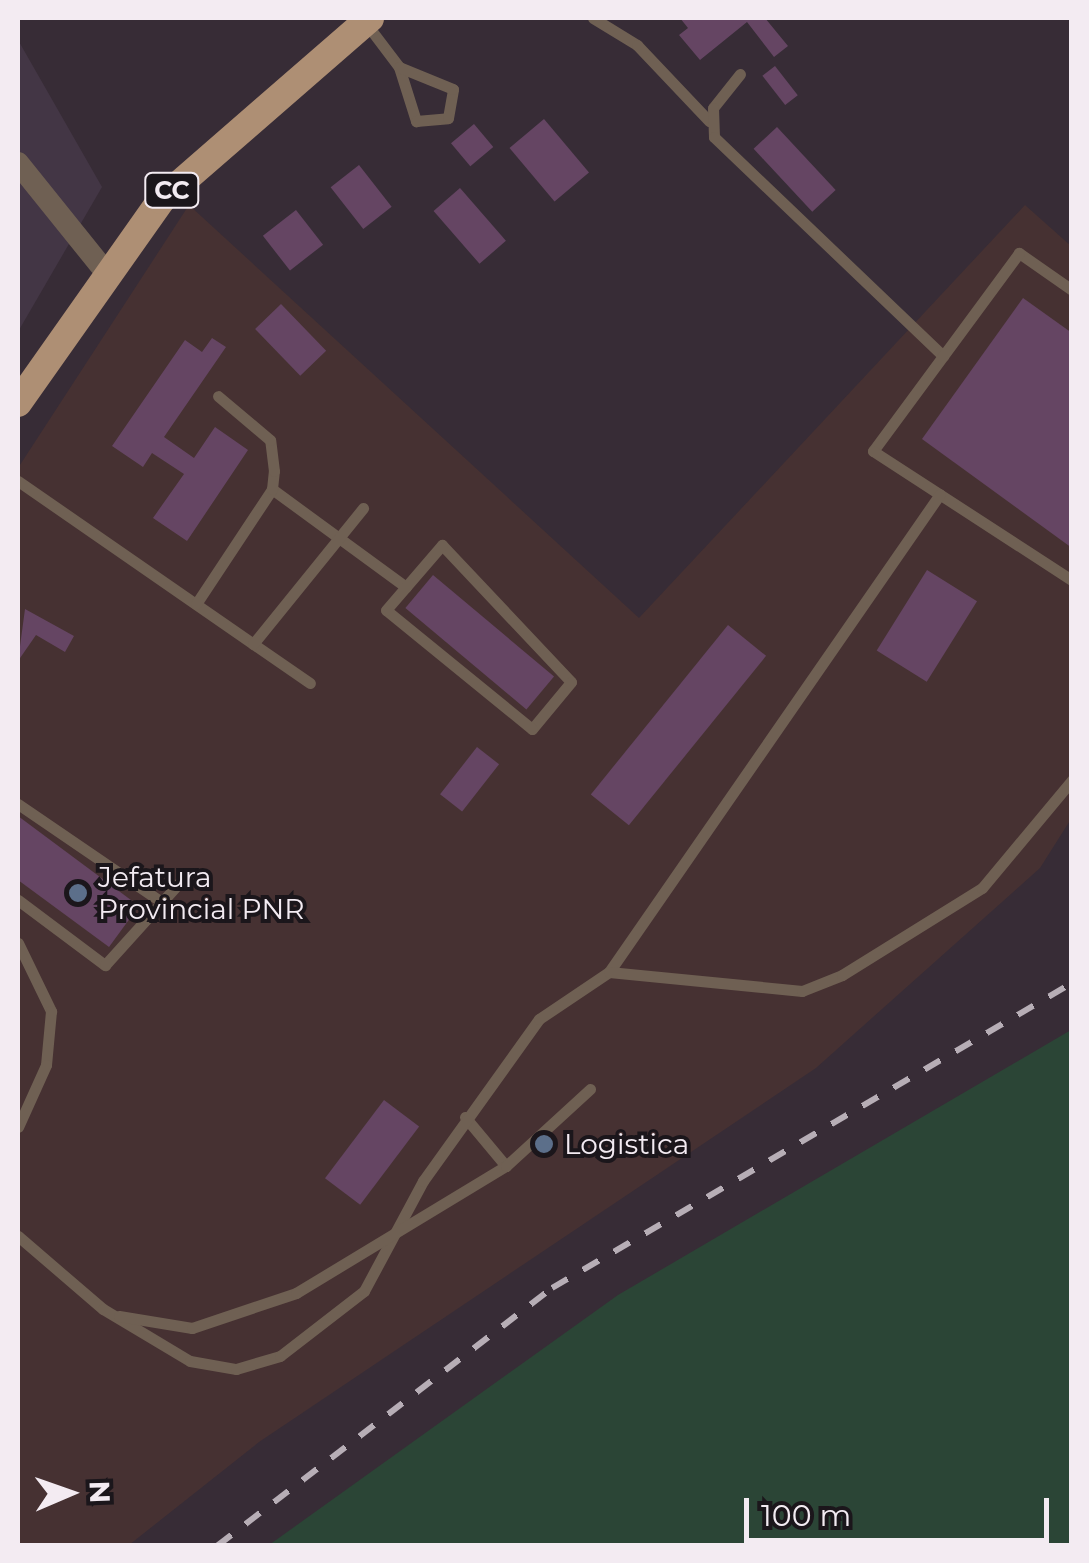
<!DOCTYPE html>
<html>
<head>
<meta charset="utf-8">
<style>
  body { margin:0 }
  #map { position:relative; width:1089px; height:1563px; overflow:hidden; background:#372c36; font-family:Montserrat,sans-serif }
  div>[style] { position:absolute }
  .commercial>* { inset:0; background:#463132 }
  .industrial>* { inset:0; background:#433645 }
  .green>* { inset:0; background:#2b4536 }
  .building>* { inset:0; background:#654563; transform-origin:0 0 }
  .service>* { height:11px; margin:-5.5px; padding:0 5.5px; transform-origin:5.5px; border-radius:5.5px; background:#6f6053 }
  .minor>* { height:22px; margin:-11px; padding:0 11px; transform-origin:11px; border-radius:11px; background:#6f6053 }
  .primary>* { height:28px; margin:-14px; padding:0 14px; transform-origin:14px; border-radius:14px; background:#ae8f74 }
  .rail>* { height:6px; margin-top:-3px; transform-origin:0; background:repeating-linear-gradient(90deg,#b7aeb6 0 18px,transparent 0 36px) }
  .dots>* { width:28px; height:28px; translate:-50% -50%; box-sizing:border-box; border:5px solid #1b161b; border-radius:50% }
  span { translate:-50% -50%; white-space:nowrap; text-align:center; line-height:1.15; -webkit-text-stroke:8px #1b161b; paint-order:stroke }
  .shield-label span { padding:2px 8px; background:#1b161b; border:2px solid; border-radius:8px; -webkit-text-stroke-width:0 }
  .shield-label { font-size:25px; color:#f3ebf2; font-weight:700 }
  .poi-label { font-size:28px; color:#f3ebf2 }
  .left { translate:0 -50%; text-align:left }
  .frame { position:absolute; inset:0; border:20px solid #f3ebf2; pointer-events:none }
  .north { position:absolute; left:20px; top:1443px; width:100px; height:100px; -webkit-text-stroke:8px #1b161b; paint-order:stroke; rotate:88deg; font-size:28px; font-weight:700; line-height:40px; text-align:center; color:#f3ebf2 }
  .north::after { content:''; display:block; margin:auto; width:35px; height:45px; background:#f3ebf2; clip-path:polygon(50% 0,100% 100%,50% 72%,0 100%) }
  .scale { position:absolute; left:744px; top:1498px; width:305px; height:45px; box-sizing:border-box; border:5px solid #f3ebf2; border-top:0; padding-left:12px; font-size:30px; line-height:35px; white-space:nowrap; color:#f3ebf2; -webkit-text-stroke:8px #1b161b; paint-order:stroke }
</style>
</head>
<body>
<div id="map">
  <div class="commercial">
    <i style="clip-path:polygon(189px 205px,639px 618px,1025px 205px,1071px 246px,1071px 819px,1040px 868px,816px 1068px,259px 1442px,129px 1545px,18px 1545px,18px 468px)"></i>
  </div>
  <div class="industrial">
    <i style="clip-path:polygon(18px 40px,102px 187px,19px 330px,18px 329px)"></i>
  </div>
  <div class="green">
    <i style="clip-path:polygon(1071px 1030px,1071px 1545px,269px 1545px,618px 1295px)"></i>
  </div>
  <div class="building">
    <i style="clip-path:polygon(680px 18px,765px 18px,788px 46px,774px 57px,747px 22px,700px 60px,679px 35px,688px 28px)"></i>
    <i style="left:775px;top:66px;width:37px;height:16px;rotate:52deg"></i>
    <i style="left:544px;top:119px;width:70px;height:45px;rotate:50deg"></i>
    <i style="left:474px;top:124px;width:30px;height:30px;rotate:50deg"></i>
    <i style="left:777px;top:127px;width:86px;height:32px;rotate:47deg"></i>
    <i style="left:359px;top:165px;width:53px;height:36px;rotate:52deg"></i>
    <i style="left:460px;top:188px;width:70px;height:35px;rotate:49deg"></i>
    <i style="left:296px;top:210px;width:44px;height:42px;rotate:52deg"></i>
    <i style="clip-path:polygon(1023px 298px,1072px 333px,1072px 548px,922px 439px)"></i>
    <i style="left:281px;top:304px;width:65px;height:36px;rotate:46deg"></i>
    <i style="clip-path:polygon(212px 338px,226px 347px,164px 437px,194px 458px,215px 427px,248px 450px,187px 541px,153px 518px,184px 474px,152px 453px,143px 467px,112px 446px,185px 340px,202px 352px)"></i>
    <i style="left:927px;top:570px;width:59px;height:95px;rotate:32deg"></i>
    <i style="left:433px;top:575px;width:158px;height:43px;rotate:40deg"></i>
    <i style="clip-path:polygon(25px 609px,74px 636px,65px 652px,36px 635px,18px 661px)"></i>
    <i style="left:728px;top:625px;width:49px;height:218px;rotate:39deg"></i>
    <i style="left:477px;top:747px;width:28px;height:60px;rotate:38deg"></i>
    <i style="clip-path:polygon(18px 816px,139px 906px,109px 947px,18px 880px)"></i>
    <i style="left:384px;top:1100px;width:44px;height:98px;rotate:37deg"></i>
  </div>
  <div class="service">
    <i style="left:593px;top:18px;width:52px;rotate:31.5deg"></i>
    <i style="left:637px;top:45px;width:105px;rotate:46.5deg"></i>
    <i style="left:365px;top:22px;width:56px;rotate:52.9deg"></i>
    <i style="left:399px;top:67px;width:57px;rotate:72.5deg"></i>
    <i style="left:416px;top:121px;width:32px;rotate:-5deg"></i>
    <i style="left:448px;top:118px;width:29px;rotate:-80deg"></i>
    <i style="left:453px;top:89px;width:58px;rotate:-157.8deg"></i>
    <i style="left:740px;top:74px;width:43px;rotate:128.5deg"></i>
    <i style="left:713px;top:108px;width:29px;rotate:88deg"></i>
    <i style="left:714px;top:137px;width:317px;rotate:43.7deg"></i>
    <i style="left:1072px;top:290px;width:65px;rotate:-145.1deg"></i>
    <i style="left:1019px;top:253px;width:246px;rotate:126.4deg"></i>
    <i style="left:873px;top:451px;width:237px;rotate:33deg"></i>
    <i style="left:18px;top:481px;width:355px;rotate:34.7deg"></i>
    <i style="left:272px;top:489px;width:166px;rotate:36.2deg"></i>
    <i style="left:442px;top:545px;width:188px;rotate:46.7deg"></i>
    <i style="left:571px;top:682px;width:61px;rotate:129.7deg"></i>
    <i style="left:532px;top:729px;width:188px;rotate:-140.8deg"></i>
    <i style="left:386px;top:610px;width:86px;rotate:-49.3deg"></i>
    <i style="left:196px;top:604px;width:138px;rotate:-56.5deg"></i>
    <i style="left:272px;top:489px;width:18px;rotate:-84deg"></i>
    <i style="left:274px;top:471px;width:31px;rotate:-97deg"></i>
    <i style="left:270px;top:440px;width:68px;rotate:-139.8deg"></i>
    <i style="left:253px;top:644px;width:175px;rotate:-51deg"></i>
    <i style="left:18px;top:804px;width:176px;rotate:34.3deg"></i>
    <i style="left:18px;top:900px;width:109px;rotate:36.8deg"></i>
    <i style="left:105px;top:965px;width:113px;rotate:-47.9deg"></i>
    <i style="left:18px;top:943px;width:76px;rotate:64.1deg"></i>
    <i style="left:51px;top:1011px;width:54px;rotate:95.3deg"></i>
    <i style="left:46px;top:1065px;width:68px;rotate:114.3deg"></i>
    <i style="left:609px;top:972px;width:581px;rotate:-55.3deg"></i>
    <i style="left:465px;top:1117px;width:64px;rotate:50.1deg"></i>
    <i style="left:18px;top:1236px;width:112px;rotate:40.7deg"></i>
    <i style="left:103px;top:1309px;width:101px;rotate:30.9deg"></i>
    <i style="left:190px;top:1361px;width:47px;rotate:9.9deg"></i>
    <i style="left:236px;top:1369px;width:46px;rotate:-16.5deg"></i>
    <i style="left:280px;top:1356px;width:106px;rotate:-37.7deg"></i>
    <i style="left:364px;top:1291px;width:125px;rotate:-61.8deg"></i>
    <i style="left:423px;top:1181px;width:199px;rotate:-54.4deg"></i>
    <i style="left:539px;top:1019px;width:84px;rotate:-33.9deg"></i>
    <i style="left:609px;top:972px;width:194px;rotate:5.6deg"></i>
    <i style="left:802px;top:991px;width:43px;rotate:-21.8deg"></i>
    <i style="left:842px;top:975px;width:165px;rotate:-31.9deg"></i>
    <i style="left:982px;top:888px;width:141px;rotate:-50.2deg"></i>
    <i style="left:119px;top:1316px;width:74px;rotate:9.3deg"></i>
    <i style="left:192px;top:1328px;width:110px;rotate:-18.6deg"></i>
    <i style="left:296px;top:1293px;width:245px;rotate:-31.2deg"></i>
    <i style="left:506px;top:1166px;width:114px;rotate:-42.5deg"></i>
  </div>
  <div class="minor">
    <i style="left:18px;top:163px;width:144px;rotate:51.2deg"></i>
  </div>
  <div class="primary">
    <i style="left:18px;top:403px;width:248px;rotate:-54.8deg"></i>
    <i style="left:161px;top:200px;width:277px;rotate:-41deg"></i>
  </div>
  <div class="rail">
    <i style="left:217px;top:1546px;width:423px;rotate:-37.6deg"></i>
    <i style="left:552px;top:1288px;width:603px;rotate:-30.39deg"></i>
  </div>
  <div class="dots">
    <i style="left:78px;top:893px;background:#5c6f8a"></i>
    <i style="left:544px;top:1144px;background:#5c6f8a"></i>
  </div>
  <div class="shield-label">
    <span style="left:172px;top:190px">CC</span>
  </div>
  <div class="poi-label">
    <span class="left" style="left:98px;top:893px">Jefatura<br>Provincial PNR</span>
    <span class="left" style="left:564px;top:1144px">Logistica</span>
  </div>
  <div class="frame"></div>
  <div class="north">N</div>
  <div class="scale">100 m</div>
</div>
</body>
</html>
